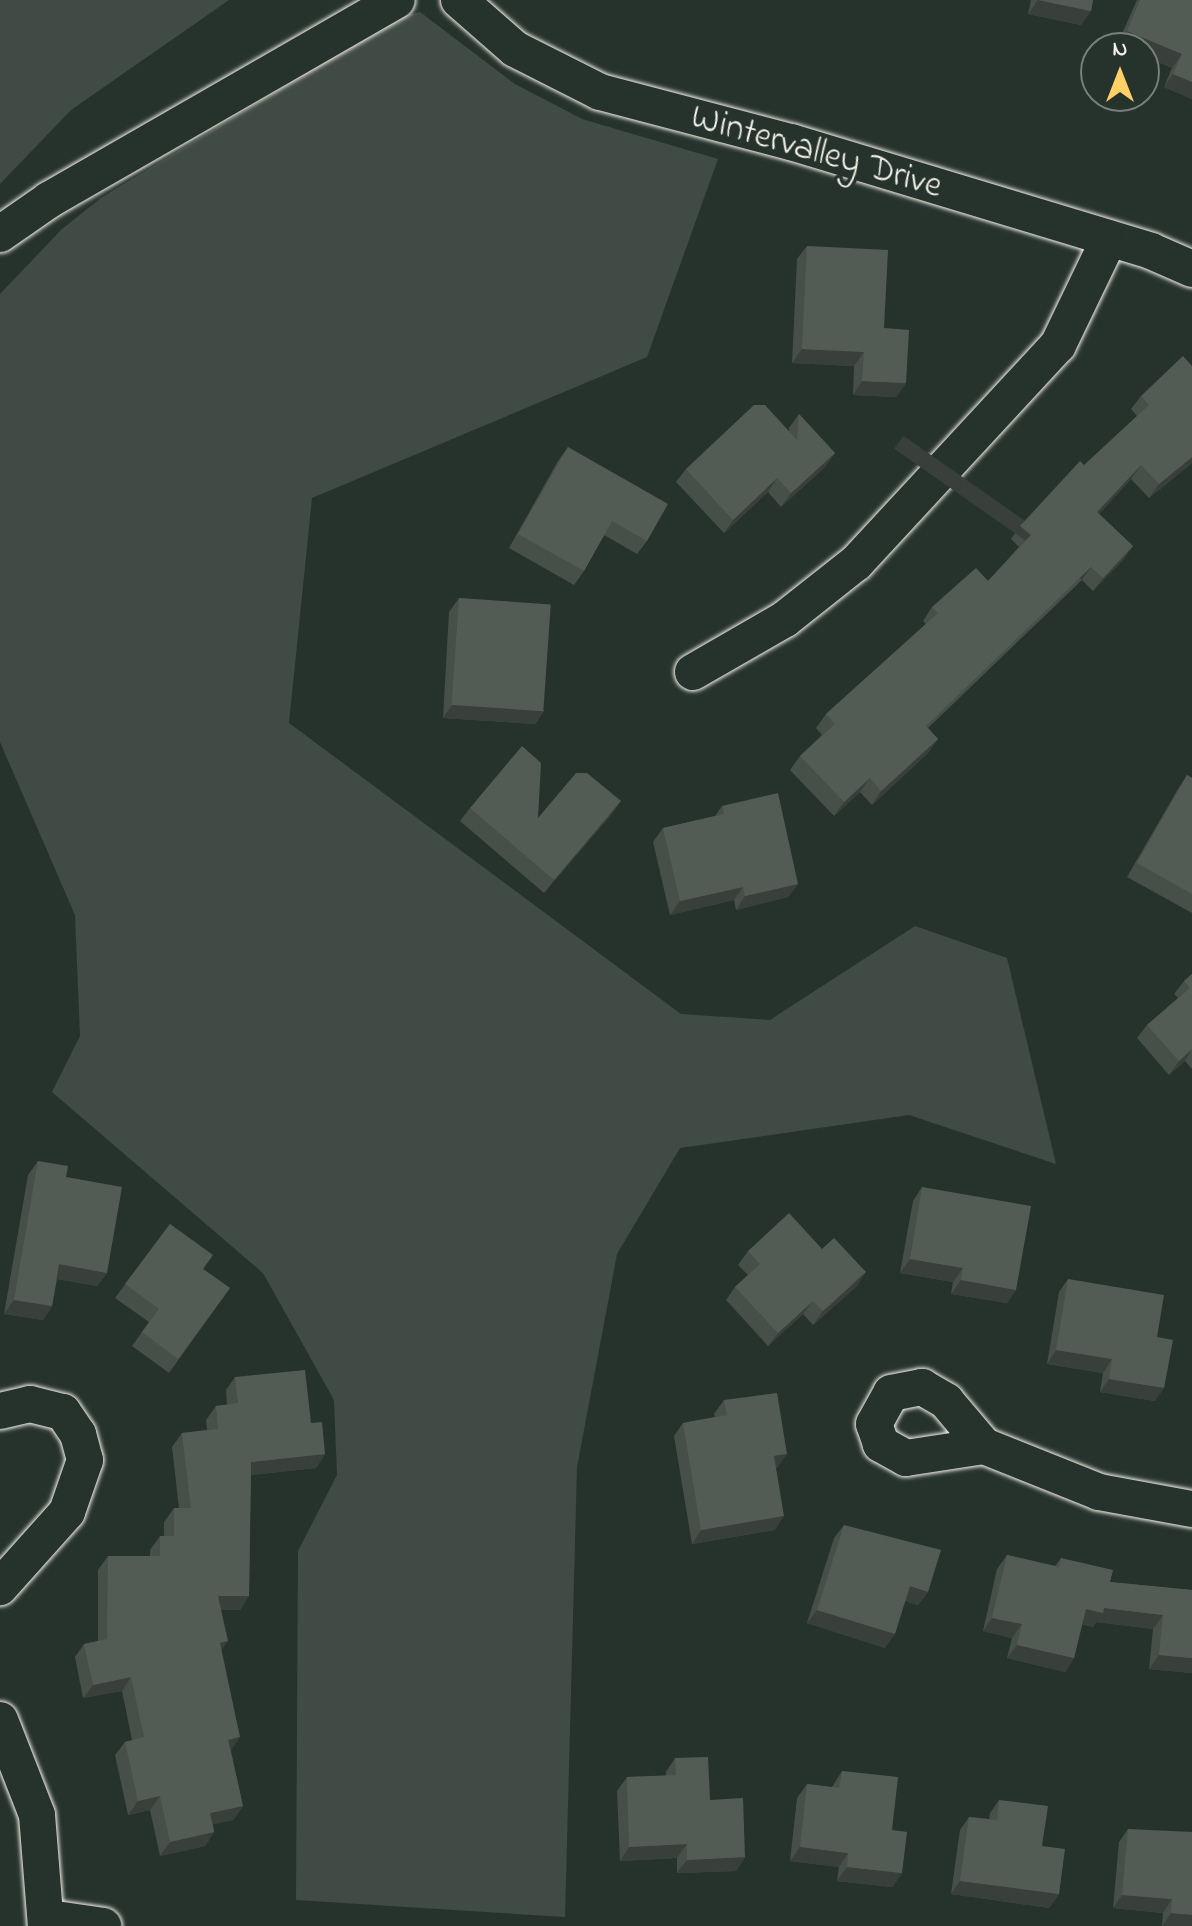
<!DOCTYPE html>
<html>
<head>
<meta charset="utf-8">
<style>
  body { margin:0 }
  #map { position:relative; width:1192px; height:1926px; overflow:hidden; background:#26332d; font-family:"Indie Flower",sans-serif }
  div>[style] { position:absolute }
  .green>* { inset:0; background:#414b45 }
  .roads { filter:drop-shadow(0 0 2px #f4f1e8) drop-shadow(0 0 2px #f4f1e8) }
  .minor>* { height:36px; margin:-18px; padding:0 18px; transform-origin:18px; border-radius:18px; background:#26332d }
  .wall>* { inset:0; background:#474f49 }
  .shaded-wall>* { inset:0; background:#39403c; transform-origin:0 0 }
  .building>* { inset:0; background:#525c55; transform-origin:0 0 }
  span { translate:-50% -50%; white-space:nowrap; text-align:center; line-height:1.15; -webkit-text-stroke:7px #26332d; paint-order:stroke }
  .street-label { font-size:36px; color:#f4f1e8 }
  .north { position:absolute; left:1080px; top:32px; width:80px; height:80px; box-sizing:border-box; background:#26332d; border:2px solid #787f78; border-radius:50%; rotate:0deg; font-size:22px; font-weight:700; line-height:32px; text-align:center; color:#f4f1e8 }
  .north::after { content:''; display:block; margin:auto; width:28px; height:36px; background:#ffd166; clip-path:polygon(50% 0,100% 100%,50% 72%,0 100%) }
</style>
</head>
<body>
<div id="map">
  <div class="green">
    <i style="clip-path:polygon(0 0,229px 0,71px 110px,0 184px)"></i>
    <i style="clip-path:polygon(420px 12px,515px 84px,582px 119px,718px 159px,647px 357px,312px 498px,289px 723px,681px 1014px,770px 1020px,915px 926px,1007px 958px,1056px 1164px,909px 1115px,680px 1148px,617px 1254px,577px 1467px,565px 1917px,296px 1900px,298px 1551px,337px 1475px,334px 1400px,263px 1273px,52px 1092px,80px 1036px,75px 915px,0 742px,0 294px,62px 229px,101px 198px,399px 17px)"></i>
  </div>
  <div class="roads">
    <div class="minor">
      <i style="left:459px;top:0;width:74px;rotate:41.2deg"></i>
      <i style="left:515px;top:49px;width:95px;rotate:26.8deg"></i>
      <i style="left:600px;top:92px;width:197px;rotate:14.7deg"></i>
      <i style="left:791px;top:142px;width:376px;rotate:16.8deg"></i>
      <i style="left:1151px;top:251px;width:45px;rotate:23.7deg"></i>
      <i style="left:0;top:234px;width:60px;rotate:-34.8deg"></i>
      <i style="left:49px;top:200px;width:401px;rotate:-29.9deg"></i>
      <i style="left:693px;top:672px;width:106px;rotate:-29.9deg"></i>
      <i style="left:785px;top:619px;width:90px;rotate:-38.3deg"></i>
      <i style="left:856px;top:563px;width:297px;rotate:-47.2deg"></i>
      <i style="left:1058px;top:345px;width:118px;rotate:-64.3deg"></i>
      <i style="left:0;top:1411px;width:31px;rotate:-13deg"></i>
      <i style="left:30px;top:1404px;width:34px;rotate:14deg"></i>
      <i style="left:63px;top:1412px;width:27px;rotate:56deg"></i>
      <i style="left:78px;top:1434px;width:27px;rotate:75deg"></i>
      <i style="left:85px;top:1460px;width:55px;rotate:109.1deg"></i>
      <i style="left:67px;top:1512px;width:101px;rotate:131.8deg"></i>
      <i style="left:984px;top:1446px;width:79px;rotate:171.3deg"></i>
      <i style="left:906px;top:1458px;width:29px;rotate:-151deg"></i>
      <i style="left:881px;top:1444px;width:21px;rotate:-109deg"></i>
      <i style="left:874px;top:1424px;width:35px;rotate:-61deg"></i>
      <i style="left:891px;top:1393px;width:32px;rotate:-11deg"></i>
      <i style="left:922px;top:1387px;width:28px;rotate:30deg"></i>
      <i style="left:946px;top:1401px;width:59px;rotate:49.8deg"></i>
      <i style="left:984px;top:1446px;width:124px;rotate:21.8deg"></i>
      <i style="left:1099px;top:1492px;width:95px;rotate:10.4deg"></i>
      <i style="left:0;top:1720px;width:102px;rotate:68.7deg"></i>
      <i style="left:37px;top:1815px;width:111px;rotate:85.4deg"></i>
      <i style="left:48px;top:1918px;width:56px;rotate:8.3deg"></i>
    </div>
  </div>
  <div class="wall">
    <i style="clip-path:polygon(1031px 0,1093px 0,1091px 11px,1081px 25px,1028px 14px)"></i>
    <i style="clip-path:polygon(1137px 0,1192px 0,1192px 99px,1164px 87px,1172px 68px,1144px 56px,1144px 48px,1117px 45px)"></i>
    <i style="clip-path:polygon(807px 246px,884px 328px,906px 383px,896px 397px,853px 395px,854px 366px,792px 363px,797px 259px)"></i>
    <i style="clip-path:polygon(1192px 366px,1192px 463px,1149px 498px,1131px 479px,1099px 514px,1133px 546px,1123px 560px,1093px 591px,1082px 580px,928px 728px,938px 739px,928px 753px,872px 805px,860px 792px,834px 816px,790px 770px,800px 756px,822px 735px,816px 728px,826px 714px,926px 624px,923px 621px,932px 607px,988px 581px,1019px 547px,1011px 539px,1020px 526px,1137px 416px,1131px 409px,1141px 396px)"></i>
    <i style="clip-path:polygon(799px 414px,835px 453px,825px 467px,781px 507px,768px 492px,724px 533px,676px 482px,686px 469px,789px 431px,789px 428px)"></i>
    <i style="clip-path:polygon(568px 447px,647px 541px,637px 554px,604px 535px,584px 571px,574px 585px,509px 548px,558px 461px)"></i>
    <i style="clip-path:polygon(459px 598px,544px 711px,535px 724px,443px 718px,449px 612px)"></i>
    <i style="clip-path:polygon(1187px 775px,1192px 778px,1192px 913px,1127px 877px,1178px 789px)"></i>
    <i style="clip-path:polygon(722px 806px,798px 884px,788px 897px,736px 910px,734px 900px,670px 915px,653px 842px,663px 828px,715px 816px)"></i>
    <i style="clip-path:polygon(470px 808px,538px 818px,611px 815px,544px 893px,460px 821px)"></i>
    <i style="clip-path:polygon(1192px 974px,1192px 1069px,1185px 1061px,1169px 1075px,1137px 1038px,1147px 1025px,1178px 998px,1174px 994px,1184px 981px)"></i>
    <i style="clip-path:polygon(38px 1161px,66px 1177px,107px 1273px,97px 1286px,57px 1279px,52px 1306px,43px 1320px,4px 1314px,28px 1175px)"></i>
    <i style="clip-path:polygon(922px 1187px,1016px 1290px,1007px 1303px,951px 1294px,953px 1282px,900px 1273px,913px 1201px)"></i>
    <i style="clip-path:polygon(170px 1224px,203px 1269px,230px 1288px,169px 1373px,132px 1346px,149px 1322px,115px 1298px)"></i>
    <i style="clip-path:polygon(748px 1251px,857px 1286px,813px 1325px,803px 1314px,768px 1346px,726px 1300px,735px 1287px,748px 1275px,738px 1265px)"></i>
    <i style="clip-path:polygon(1068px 1279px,1157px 1337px,1155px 1401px,1100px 1392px,1103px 1373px,1047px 1364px,1059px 1292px)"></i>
    <i style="clip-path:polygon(235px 1377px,311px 1423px,325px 1454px,316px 1468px,251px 1475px,249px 1596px,240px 1610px,221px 1610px,221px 1650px,231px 1751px,243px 1806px,233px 1820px,213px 1824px,214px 1832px,205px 1846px,160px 1856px,150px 1810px,128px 1815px,115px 1755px,125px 1742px,132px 1740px,122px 1691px,83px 1698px,75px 1657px,84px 1644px,98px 1641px,98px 1570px,108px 1556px,150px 1556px,150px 1550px,160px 1536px,164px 1536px,164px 1522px,174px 1508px,179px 1508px,172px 1447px,182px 1433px,207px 1430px,206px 1420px,216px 1406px,227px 1405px,226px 1390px)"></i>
    <i style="clip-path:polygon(724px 1400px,778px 1467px,776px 1468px,775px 1530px,692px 1544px,674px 1436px,683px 1423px,715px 1417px,714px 1414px)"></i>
    <i style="clip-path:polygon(844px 1525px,928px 1592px,918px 1605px,905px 1601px,885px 1648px,807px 1623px,834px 1538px)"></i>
    <i style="clip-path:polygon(1007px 1555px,1055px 1566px,1061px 1558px,1110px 1582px,1192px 1590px,1192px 1673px,1149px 1669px,1153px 1629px,1096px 1622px,1093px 1627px,1082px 1624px,1074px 1658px,1065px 1672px,1007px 1658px,1012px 1638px,983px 1631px,997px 1569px)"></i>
    <i style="clip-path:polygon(675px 1758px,710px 1800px,745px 1857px,736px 1871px,677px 1873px,677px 1858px,620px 1861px,617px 1791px,627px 1777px,666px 1776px,666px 1772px)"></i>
    <i style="clip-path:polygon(842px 1771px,892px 1830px,902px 1873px,892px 1887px,837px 1881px,839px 1867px,790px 1861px,797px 1798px,807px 1784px,832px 1787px)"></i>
    <i style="clip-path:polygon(999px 1800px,1042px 1846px,1059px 1894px,1049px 1908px,951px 1894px,960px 1830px,969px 1817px,989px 1819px,990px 1813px)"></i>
    <i style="clip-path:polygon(1128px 1829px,1192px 1926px,1162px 1926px,1163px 1913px,1113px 1908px,1119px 1842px)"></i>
  </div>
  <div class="shaded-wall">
    <i style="clip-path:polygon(1038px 0,1091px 11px,1081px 25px,1028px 14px)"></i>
    <i style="clip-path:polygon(1127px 31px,1182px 54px,1172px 68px,1144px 56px,1144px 48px,1124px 48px,1117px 45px)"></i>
    <i style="clip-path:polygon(1173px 74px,1192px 82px,1192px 99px,1164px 87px)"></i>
    <i style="clip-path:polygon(802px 349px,864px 352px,854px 366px,792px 363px)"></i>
    <i style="clip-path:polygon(862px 381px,906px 383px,896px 397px,853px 395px)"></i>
    <i style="clip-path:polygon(835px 453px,825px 467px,781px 507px,791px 493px)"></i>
    <i style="clip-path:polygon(1192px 457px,1192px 463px,1149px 498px,1159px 484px)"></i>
    <i style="clip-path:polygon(1141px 465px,1131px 479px,1087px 526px,1097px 512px)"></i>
    <i style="clip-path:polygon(777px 478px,768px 492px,724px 533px,733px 520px)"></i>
    <i style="clip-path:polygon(1133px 546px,1123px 560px,1093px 591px,1103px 578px)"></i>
    <i style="left:1091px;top:567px;width:16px;height:229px;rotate:125deg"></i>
    <i style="clip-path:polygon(452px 705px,544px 711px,535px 724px,443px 718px)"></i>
    <i style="clip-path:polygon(938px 739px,928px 753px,872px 805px,881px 791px)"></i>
    <i style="clip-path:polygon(870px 778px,860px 792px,834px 816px,844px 802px)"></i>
    <i style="clip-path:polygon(621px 801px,611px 815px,544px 893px,554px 880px)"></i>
    <i style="clip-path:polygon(798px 884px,788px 897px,736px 910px,745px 896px)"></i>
    <i style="clip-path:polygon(743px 887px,734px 900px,670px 915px,680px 901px)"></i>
    <i style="clip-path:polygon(1192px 1049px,1185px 1061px,1169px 1075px,1179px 1061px)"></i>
    <i style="clip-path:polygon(910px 1259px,963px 1268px,953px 1282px,900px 1273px)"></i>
    <i style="clip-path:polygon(59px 1264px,107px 1273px,97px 1286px,50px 1278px)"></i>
    <i style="clip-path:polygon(866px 1272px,857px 1286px,813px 1325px,823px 1311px)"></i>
    <i style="clip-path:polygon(961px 1280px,1016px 1290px,1007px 1303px,951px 1294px)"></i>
    <i style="clip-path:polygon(14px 1300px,52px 1306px,43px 1320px,4px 1314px)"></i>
    <i style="clip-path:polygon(813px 1301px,803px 1314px,768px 1346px,778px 1333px)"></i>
    <i style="clip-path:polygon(1056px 1350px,1112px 1359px,1103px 1373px,1047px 1364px)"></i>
    <i style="clip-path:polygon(1109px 1379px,1164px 1388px,1155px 1401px,1100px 1392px)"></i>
    <i style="clip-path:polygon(325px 1454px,316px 1468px,241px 1476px,251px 1462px)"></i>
    <i style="clip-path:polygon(787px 1454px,778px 1467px,765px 1470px,774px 1456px)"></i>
    <i style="clip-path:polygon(784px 1516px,775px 1530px,692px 1544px,701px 1530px)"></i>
    <i style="clip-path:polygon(910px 1586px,928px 1592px,918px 1605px,901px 1600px)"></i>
    <i style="clip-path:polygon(218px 1596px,249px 1596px,240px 1610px,208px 1610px)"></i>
    <i style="clip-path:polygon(1104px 1608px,1163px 1615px,1153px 1629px,1096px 1622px,1093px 1627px,1076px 1623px,1086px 1609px)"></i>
    <i style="clip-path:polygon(817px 1610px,895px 1634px,885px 1648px,807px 1623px)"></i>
    <i style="clip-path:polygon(992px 1618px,1022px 1624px,1012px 1638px,983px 1631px)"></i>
    <i style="clip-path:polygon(228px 1641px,218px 1655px,220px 1643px)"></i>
    <i style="clip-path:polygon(1017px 1645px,1074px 1658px,1065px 1672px,1007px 1658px)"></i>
    <i style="clip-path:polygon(1159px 1655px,1192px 1658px,1192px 1673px,1149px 1669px)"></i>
    <i style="clip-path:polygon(131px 1677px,122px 1691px,83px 1698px,93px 1685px)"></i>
    <i style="clip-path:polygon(240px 1737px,231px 1751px,228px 1740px)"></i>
    <i style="clip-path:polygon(160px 1796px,150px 1810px,128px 1815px,138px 1801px)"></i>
    <i style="clip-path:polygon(243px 1806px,233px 1820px,201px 1827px,210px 1813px)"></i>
    <i style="clip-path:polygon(214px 1832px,205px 1846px,160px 1856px,170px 1842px)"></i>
    <i style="clip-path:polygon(687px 1844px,677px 1858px,620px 1861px,629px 1847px)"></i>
    <i style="clip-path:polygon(800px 1847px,848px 1853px,839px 1867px,790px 1861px)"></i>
    <i style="clip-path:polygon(745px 1857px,736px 1871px,677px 1873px,687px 1860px)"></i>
    <i style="clip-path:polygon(847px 1867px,902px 1873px,892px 1887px,837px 1881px)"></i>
    <i style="clip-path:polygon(960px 1881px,1059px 1894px,1049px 1908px,951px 1894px)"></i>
    <i style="clip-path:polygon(1122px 1895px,1172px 1899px,1163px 1913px,1113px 1908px)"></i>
    <i style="clip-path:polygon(1171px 1913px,1192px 1915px,1192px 1926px,1162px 1926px)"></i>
  </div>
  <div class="building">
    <i style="clip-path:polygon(1038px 0,1093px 0,1091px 11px)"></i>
    <i style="clip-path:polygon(1140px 0,1192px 0,1192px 82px,1173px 74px,1182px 54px,1127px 31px)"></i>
    <i style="clip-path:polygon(807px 246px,888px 250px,884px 328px,909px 330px,906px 383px,862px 381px,864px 352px,802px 349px)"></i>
    <i style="clip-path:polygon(1183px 356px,1192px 366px,1192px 457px,1159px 484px,1141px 465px,1097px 512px,1133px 546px,1103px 578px,1091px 567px,926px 726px,938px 739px,881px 791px,870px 778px,844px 802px,800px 756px,835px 724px,826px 714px,938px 613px,932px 607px,976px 568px,988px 581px,1031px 535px,1020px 526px,1080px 461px,1084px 465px,1149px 405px,1141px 396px)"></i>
    <i style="clip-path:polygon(754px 405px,765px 405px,797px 440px,799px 414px,835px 453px,791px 493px,777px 478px,733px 520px,686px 469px)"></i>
    <i style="clip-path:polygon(568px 447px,668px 504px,647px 541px,612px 521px,584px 571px,518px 534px)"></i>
    <i style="left:459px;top:598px;width:92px;height:107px;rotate:4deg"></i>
    <i style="clip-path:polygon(522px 746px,541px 763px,538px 818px,576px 773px,587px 773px,621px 801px,554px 880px,470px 808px)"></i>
    <i style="clip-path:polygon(1187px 775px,1192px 778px,1192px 894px,1137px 863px)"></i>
    <i style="clip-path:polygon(778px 793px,798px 884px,745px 896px,743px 887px,680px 901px,663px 828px,724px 814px,722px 806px)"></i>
    <i style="clip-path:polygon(1192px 974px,1192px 1049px,1179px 1061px,1147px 1025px,1190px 988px,1184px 981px)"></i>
    <i style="clip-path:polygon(38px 1161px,68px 1166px,66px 1177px,122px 1187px,107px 1273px,59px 1264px,52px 1306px,14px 1300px)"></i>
    <i style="clip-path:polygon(922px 1187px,1031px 1206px,1016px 1290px,961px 1280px,963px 1268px,910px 1259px)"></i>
    <i style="clip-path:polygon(789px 1213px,822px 1249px,834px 1238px,866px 1272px,823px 1311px,813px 1301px,778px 1333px,735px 1287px,760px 1264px,748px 1251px)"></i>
    <i style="clip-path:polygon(170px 1224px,213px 1255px,203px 1269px,230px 1288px,178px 1359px,142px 1332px,159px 1309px,125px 1284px)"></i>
    <i style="clip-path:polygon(1068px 1279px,1164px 1295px,1157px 1337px,1173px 1340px,1164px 1388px,1109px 1379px,1112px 1359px,1056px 1350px)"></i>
    <i style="clip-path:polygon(305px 1370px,311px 1423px,322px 1422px,325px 1454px,251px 1462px,249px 1596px,218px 1596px,228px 1641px,220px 1643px,240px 1737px,228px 1740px,243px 1806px,210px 1813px,214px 1832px,170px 1842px,160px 1796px,138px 1801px,125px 1742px,144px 1737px,131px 1677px,93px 1685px,84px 1644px,107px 1639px,108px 1556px,160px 1556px,160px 1536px,174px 1536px,174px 1508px,191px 1508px,182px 1433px,218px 1429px,216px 1406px,238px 1403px,235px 1377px)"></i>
    <i style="clip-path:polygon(777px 1393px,787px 1454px,774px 1456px,784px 1516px,701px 1530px,683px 1423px,727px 1415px,724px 1400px)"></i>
    <i style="clip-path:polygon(844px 1525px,941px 1550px,928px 1592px,910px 1586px,895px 1634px,817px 1610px)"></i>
    <i style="clip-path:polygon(1007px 1555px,1059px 1567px,1061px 1558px,1113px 1570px,1110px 1582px,1192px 1590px,1192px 1658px,1159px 1655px,1163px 1615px,1104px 1608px,1103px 1613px,1086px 1609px,1074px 1658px,1017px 1645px,1022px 1624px,992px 1618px)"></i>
    <i style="clip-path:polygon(708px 1757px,710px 1800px,743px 1798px,745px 1857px,687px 1860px,687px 1844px,629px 1847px,627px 1777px,676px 1775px,675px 1758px)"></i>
    <i style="clip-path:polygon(842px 1771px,898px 1777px,892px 1830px,907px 1832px,902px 1873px,847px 1867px,848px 1853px,800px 1847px,807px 1784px,839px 1788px)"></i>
    <i style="clip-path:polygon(999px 1800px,1048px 1806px,1042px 1846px,1065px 1849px,1059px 1894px,960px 1881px,969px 1817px,997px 1820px)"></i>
    <i style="clip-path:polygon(1128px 1829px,1192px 1832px,1192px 1915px,1171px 1913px,1172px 1899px,1122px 1895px)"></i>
  </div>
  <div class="street-label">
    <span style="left:816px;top:153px;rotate:16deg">Wintervalley Drive</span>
  </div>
  <div class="north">N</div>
</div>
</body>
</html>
